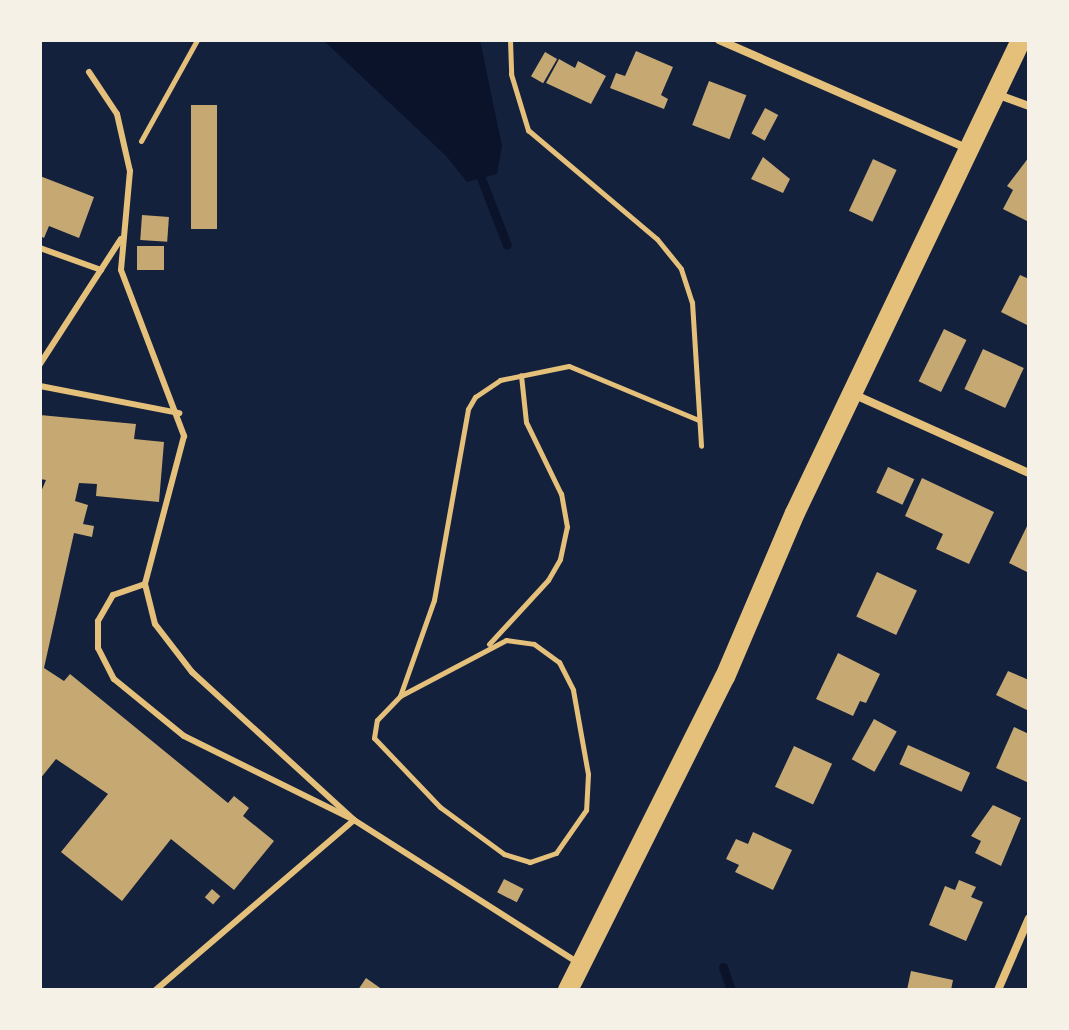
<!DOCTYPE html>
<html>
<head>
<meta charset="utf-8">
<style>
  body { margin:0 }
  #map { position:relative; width:1069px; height:1030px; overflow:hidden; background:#14213d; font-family:"Fira Sans Condensed",sans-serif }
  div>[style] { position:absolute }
  .water>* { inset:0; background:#0b132b }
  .stream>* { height:9px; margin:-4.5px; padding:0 4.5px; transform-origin:4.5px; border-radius:4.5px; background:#0b132b }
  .building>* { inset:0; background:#c6a872; transform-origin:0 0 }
  .path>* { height:5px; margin:-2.5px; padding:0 2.5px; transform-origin:2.5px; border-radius:2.5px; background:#e5c07b }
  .service>* { height:6px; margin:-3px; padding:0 3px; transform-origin:3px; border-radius:3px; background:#e5c07b }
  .minor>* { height:8px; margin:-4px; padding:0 4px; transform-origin:4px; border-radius:4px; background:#e5c07b }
  .primary>* { height:20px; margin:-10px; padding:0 10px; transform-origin:10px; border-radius:10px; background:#e5c07b }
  span { translate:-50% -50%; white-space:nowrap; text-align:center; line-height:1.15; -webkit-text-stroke:7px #f6f1e7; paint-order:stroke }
  .frame { position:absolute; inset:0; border:42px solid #f6f1e7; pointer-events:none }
</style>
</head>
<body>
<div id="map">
  <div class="water">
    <i style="clip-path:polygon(323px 40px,480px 40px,502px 146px,497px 174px,467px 182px,446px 156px)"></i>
  </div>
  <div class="stream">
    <i style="left:478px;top:170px;width:80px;rotate:68.9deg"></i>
    <i style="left:723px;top:967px;width:24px;rotate:71deg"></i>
  </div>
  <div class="building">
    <i style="clip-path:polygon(636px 51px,673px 67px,661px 95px,668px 99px,664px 109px,610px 88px,616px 73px,625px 76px)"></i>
    <i style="left:545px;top:52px;width:14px;height:28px;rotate:30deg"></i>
    <i style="clip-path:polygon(559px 59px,575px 68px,578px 61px,606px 76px,591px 104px,546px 83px)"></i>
    <i style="left:709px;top:81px;width:40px;height:47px;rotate:21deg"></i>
    <i style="left:191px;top:105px;width:26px;height:124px"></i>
    <i style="left:765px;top:108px;width:15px;height:29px;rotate:28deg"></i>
    <i style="clip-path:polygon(763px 157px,790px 179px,783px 193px,751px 179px)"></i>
    <i style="clip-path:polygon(1029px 157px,1029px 222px,1003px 209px,1013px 190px,1007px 186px)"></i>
    <i style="left:873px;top:159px;width:26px;height:57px;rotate:25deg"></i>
    <i style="clip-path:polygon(40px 176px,94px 197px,79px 238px,49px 226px,44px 238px,40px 236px)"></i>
    <i style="left:142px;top:215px;width:27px;height:25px;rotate:4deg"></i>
    <i style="left:137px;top:246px;width:27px;height:24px"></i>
    <i style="clip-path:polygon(1020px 275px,1029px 279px,1029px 326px,1001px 312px)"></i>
    <i style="left:944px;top:329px;width:25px;height:58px;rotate:26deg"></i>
    <i style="left:983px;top:349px;width:45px;height:44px;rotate:25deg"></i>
    <i style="clip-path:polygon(40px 415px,136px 424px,134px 439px,164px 442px,159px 502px,96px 496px,97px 484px,79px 483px,75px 501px,88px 505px,83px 524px,94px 526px,92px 537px,74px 533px,44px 668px,64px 681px,70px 674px,228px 803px,234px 796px,249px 808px,243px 816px,274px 841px,234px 890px,171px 839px,122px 901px,61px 852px,108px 794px,56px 759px,40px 779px,40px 494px,46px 480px,40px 479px)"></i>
    <i style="left:888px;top:467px;width:29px;height:28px;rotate:25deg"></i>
    <i style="clip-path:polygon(922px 478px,994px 512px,969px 564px,936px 549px,943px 534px,905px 516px)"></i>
    <i style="clip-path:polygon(1029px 522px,1029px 573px,1009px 563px)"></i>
    <i style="left:877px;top:572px;width:44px;height:49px;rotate:25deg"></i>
    <i style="clip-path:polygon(838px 653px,880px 674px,866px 703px,860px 701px,853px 716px,816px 699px)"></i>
    <i style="clip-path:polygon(1008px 671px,1029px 680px,1029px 711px,996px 695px)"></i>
    <i style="left:874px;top:719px;width:26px;height:46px;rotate:29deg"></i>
    <i style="clip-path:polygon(1014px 727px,1029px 734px,1029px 783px,996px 768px)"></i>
    <i style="left:908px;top:745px;width:68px;height:21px;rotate:24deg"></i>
    <i style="left:794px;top:746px;width:42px;height:45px;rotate:25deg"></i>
    <i style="clip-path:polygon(993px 805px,1021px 818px,1001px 866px,975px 853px,981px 841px,971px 836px)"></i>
    <i style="clip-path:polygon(753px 832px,792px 850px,773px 890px,735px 872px,739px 865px,726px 859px,736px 839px,748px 844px)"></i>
    <i style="left:504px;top:879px;width:22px;height:15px;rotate:27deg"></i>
    <i style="clip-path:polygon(959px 880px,976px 887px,971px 897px,983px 902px,966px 941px,929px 925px,945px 886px,955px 890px)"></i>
    <i style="left:212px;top:889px;width:11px;height:11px;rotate:41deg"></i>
    <i style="clip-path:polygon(911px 971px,953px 980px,951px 990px,907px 990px)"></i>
    <i style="clip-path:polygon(366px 978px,383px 990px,358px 990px)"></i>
  </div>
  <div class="path">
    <i style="left:510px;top:40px;width:34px;rotate:88deg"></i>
    <i style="left:511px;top:74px;width:59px;rotate:73.1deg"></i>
    <i style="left:528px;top:130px;width:169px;rotate:40.2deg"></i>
    <i style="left:657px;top:239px;width:38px;rotate:51deg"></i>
    <i style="left:681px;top:269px;width:35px;rotate:72deg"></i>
    <i style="left:692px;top:302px;width:144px;rotate:86.4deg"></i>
    <i style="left:141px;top:141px;width:115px;rotate:-61deg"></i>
    <i style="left:489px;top:644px;width:87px;rotate:-47.3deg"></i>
    <i style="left:548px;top:580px;width:24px;rotate:-60deg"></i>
    <i style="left:560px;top:559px;width:33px;rotate:-78deg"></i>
    <i style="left:567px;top:527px;width:34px;rotate:-100deg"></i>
    <i style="left:561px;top:494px;width:80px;rotate:-115.9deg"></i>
    <i style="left:526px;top:422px;width:47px;rotate:-96.1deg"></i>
    <i style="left:400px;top:696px;width:120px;rotate:-27.8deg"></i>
    <i style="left:506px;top:640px;width:28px;rotate:8deg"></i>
    <i style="left:534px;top:644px;width:31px;rotate:36deg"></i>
    <i style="left:559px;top:662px;width:31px;rotate:63deg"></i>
    <i style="left:573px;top:690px;width:85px;rotate:79.9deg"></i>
    <i style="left:588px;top:774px;width:36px;rotate:93deg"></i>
    <i style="left:586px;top:810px;width:52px;rotate:124.9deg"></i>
    <i style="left:556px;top:853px;width:28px;rotate:161deg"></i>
    <i style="left:530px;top:862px;width:27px;rotate:-163deg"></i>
    <i style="left:504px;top:854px;width:79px;rotate:-143.7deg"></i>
    <i style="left:440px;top:807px;width:95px;rotate:-133.7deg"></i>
    <i style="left:374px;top:738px;width:18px;rotate:-81deg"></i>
    <i style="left:377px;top:720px;width:33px;rotate:-46deg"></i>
    <i style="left:400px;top:696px;width:102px;rotate:-70.5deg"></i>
    <i style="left:434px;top:600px;width:194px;rotate:-79.9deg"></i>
    <i style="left:468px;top:409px;width:14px;rotate:-60deg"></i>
    <i style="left:475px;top:397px;width:30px;rotate:-34deg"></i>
    <i style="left:500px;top:380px;width:70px;rotate:-11.5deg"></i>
    <i style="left:569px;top:366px;width:141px;rotate:22.6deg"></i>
  </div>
  <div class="service">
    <i style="left:89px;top:72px;width:50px;rotate:56.3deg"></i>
    <i style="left:117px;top:114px;width:58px;rotate:77.2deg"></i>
    <i style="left:130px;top:171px;width:99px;rotate:95.2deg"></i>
    <i style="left:121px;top:270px;width:178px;rotate:69.2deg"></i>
    <i style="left:184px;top:436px;width:153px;rotate:104.8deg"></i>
    <i style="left:145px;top:584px;width:41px;rotate:76deg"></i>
    <i style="left:155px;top:624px;width:61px;rotate:52.4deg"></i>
    <i style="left:192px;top:672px;width:219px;rotate:42.4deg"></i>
    <i style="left:354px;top:820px;width:264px;rotate:32.5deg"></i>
    <i style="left:40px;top:248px;width:65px;rotate:19.8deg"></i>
    <i style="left:40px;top:364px;width:149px;rotate:-57.1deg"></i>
    <i style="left:40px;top:386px;width:142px;rotate:11deg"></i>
    <i style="left:145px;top:584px;width:34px;rotate:161deg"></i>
    <i style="left:113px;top:595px;width:30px;rotate:120deg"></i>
    <i style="left:98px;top:621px;width:27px;rotate:90deg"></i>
    <i style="left:98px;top:648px;width:35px;rotate:63deg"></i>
    <i style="left:114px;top:679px;width:90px;rotate:39.2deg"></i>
    <i style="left:184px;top:736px;width:190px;rotate:26.3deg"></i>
    <i style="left:354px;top:820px;width:261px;rotate:139.4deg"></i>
  </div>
  <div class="minor">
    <i style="left:719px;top:40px;width:272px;rotate:23.6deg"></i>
    <i style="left:996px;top:94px;width:35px;rotate:20deg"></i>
    <i style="left:853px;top:394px;width:193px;rotate:24.2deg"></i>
    <i style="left:998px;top:990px;width:78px;rotate:-66.7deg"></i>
  </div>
  <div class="primary">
    <i style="left:568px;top:990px;width:350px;rotate:-63.4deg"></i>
    <i style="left:725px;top:677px;width:178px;rotate:-66.9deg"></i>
    <i style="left:795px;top:513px;width:524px;rotate:-64.46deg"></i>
  </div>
  <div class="frame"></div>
</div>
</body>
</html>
